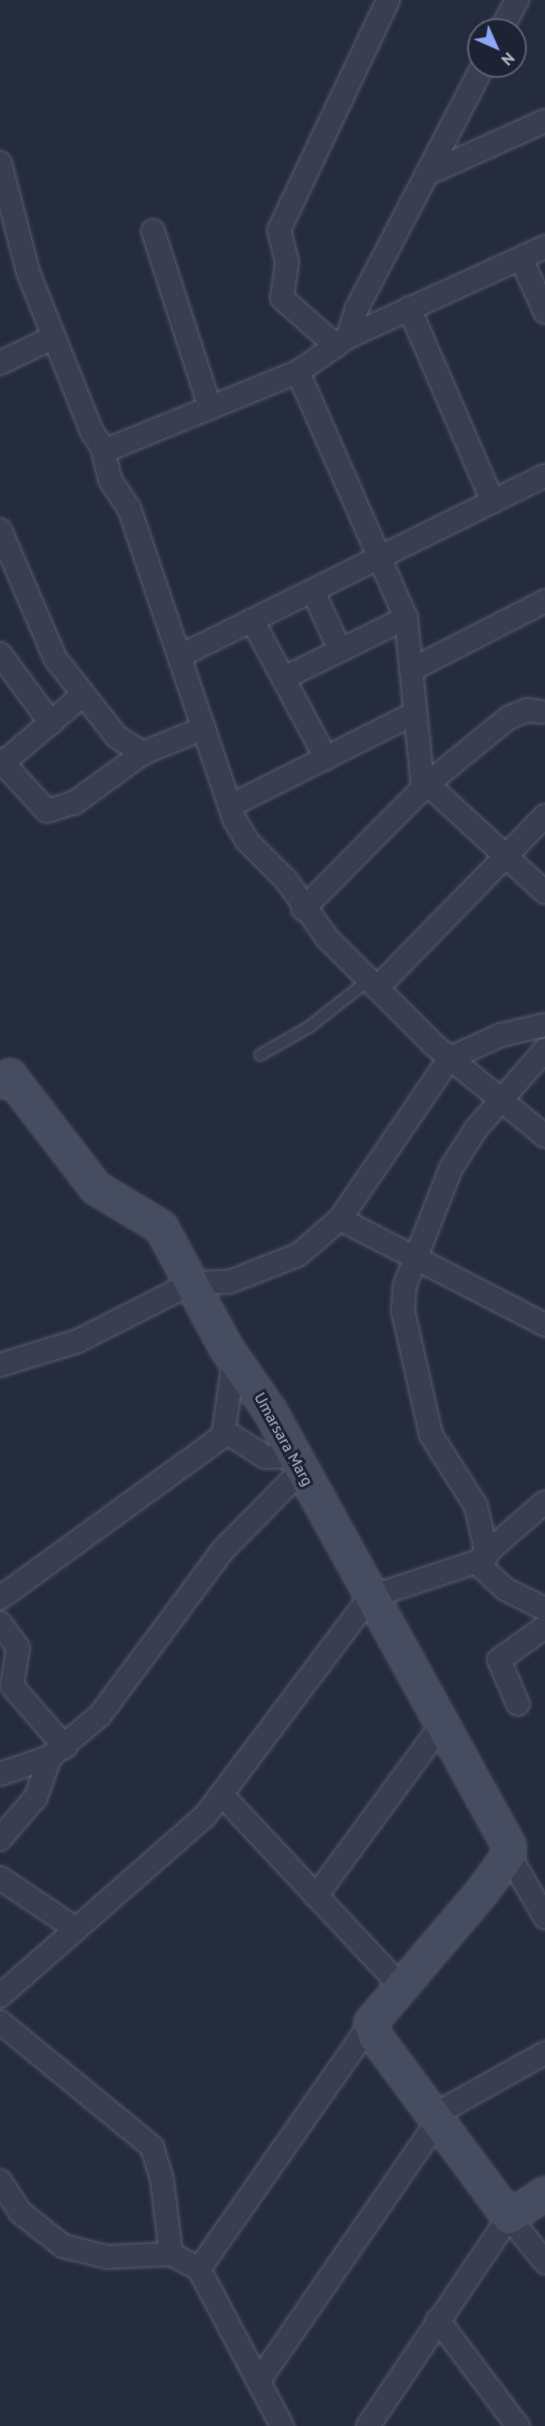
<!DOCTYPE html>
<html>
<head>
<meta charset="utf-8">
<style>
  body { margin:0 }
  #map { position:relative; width:545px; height:2426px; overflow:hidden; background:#252c3e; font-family:"PT Sans",sans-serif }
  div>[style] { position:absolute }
  .roads { filter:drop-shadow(0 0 2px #575c6c) drop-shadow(0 0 2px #575c6c) }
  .lane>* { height:10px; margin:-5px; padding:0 5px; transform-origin:5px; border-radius:5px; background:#393f4e }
  .street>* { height:22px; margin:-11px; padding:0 11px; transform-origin:11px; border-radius:11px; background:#393f4e }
  .secondary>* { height:32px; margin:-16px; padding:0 16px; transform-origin:16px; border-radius:16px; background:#474d61 }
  span { translate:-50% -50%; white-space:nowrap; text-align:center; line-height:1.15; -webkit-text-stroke:6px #1e2333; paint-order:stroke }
  .street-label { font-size:16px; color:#b5bac9 }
  .north { position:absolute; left:467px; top:18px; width:60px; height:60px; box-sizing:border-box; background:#1e2333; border:2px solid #5a5f6f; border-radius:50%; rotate:135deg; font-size:16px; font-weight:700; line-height:24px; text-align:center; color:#b5bac9 }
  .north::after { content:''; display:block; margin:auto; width:21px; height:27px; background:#8da6f6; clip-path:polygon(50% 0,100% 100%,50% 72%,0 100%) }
</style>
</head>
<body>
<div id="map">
  <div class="roads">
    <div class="lane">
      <i style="left:260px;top:1055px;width:56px;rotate:-29.7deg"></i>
      <i style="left:309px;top:1027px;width:78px;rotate:-38.2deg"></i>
    </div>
    <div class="street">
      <i style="left:501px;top:30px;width:34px;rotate:-62deg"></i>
      <i style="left:0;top:163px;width:113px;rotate:75.6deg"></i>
      <i style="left:28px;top:272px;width:172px;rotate:68.2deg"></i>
      <i style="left:92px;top:432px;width:18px;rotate:56deg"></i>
      <i style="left:102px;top:447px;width:7px;rotate:16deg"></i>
      <i style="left:109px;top:449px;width:204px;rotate:-22.2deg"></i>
      <i style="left:298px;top:372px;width:61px;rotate:-35deg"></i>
      <i style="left:348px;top:337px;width:217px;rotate:-24.6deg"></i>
      <i style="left:427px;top:174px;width:129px;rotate:-24.2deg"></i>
      <i style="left:153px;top:231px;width:186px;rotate:72.1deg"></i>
      <i style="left:521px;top:258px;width:59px;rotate:66deg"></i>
      <i style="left:409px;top:308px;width:211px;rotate:66.6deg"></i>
      <i style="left:348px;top:337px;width:28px;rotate:-73deg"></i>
      <i style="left:356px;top:310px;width:275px;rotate:-62.5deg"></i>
      <i style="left:336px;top:346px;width:72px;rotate:-138.4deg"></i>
      <i style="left:282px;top:298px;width:36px;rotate:-82deg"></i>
      <i style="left:287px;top:262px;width:33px;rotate:-104deg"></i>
      <i style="left:279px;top:230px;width:255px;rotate:-64.6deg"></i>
      <i style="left:0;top:363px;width:60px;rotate:-25.7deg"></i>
      <i style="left:298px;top:372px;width:269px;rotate:66.3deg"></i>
      <i style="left:406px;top:618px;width:162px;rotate:84.3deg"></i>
      <i style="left:422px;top:779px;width:167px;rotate:42.6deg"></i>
      <i style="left:102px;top:447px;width:34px;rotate:76deg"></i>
      <i style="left:110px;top:480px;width:34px;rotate:56deg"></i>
      <i style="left:129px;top:508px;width:328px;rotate:71.3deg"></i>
      <i style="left:234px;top:819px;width:26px;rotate:59deg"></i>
      <i style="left:247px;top:841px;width:57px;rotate:45deg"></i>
      <i style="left:287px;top:881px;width:70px;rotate:54.9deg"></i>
      <i style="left:327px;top:938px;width:151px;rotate:45deg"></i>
      <i style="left:434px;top:1045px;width:144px;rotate:39.3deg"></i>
      <i style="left:0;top:530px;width:139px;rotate:66.7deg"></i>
      <i style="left:55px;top:658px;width:100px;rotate:51.9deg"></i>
      <i style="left:117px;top:737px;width:31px;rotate:32deg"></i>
      <i style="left:143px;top:753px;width:66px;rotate:-22.3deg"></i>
      <i style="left:313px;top:591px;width:65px;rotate:65.4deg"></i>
      <i style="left:252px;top:620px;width:157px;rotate:61.8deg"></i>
      <i style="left:0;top:654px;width:86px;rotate:53.5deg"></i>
      <i style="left:180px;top:656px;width:407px;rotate:-26.3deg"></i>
      <i style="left:411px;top:670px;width:151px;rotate:-27.2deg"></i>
      <i style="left:284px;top:678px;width:136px;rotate:-26.2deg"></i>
      <i style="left:0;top:760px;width:69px;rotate:47.3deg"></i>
      <i style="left:47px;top:811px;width:28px;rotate:-17deg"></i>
      <i style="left:74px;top:803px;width:85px;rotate:-35.9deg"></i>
      <i style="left:3px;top:763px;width:105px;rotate:-40.4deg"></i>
      <i style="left:230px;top:806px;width:207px;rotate:-26.7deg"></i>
      <i style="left:303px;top:909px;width:173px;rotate:-45.2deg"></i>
      <i style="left:425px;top:786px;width:107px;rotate:-39.3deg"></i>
      <i style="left:508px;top:718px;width:21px;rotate:-23deg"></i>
      <i style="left:527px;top:710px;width:14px;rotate:8deg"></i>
      <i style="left:379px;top:986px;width:238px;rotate:-45.7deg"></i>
      <i style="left:340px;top:1219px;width:231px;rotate:27.3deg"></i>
      <i style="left:0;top:1365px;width:82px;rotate:-17.1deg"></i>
      <i style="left:78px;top:1341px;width:128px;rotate:-27deg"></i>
      <i style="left:192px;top:1283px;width:37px;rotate:-2deg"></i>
      <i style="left:229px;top:1282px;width:74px;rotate:-21.4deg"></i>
      <i style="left:298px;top:1255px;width:55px;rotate:-40.6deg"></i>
      <i style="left:340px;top:1219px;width:195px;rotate:-55.7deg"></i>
      <i style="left:450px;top:1058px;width:56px;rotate:-24.3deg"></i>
      <i style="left:501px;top:1035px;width:45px;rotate:-12.8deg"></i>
      <i style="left:226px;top:1432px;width:46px;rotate:32.7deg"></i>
      <i style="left:265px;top:1457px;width:29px;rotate:-2deg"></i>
      <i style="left:487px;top:1555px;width:50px;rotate:-102.7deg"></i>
      <i style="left:476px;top:1506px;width:84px;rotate:-122.4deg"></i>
      <i style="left:431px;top:1435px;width:127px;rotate:-102.7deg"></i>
      <i style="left:403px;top:1311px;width:26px;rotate:-86deg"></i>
      <i style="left:405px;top:1285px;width:126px;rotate:-68.5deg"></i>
      <i style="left:451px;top:1168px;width:46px;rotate:-57.3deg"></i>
      <i style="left:476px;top:1129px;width:105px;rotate:-48.9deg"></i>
      <i style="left:476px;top:1562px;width:40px;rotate:43deg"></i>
      <i style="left:505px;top:1589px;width:45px;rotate:26.6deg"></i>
      <i style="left:0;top:1598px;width:276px;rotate:-36deg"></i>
      <i style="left:223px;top:1436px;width:77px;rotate:-81.8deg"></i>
      <i style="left:0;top:1623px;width:31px;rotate:54deg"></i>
      <i style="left:18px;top:1648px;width:38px;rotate:99deg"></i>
      <i style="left:12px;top:1686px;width:81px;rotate:49deg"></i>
      <i style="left:518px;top:1704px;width:48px;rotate:-113.4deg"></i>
      <i style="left:499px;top:1660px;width:57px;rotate:-35.7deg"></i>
      <i style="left:0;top:1774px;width:53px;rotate:-18.8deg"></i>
      <i style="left:50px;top:1757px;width:65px;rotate:-40deg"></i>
      <i style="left:100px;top:1715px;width:206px;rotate:-53.3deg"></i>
      <i style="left:223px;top:1550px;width:112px;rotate:-45.4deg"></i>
      <i style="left:222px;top:1795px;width:260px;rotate:46.9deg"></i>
      <i style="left:0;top:1839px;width:55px;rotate:-49.4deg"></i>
      <i style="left:36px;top:1797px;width:42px;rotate:-70.7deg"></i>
      <i style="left:509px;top:1855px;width:72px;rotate:59.9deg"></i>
      <i style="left:0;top:1878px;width:92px;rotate:33.9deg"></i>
      <i style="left:316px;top:1896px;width:210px;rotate:-53.7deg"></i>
      <i style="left:0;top:1996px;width:273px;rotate:-41.3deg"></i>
      <i style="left:205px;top:1816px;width:274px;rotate:-53deg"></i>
      <i style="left:370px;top:1597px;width:112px;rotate:-18.3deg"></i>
      <i style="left:476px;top:1562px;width:91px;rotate:-41deg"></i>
      <i style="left:0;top:2022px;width:197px;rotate:39.4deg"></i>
      <i style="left:152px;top:2147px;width:34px;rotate:73deg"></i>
      <i style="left:162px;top:2180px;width:75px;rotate:83.1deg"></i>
      <i style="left:434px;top:2115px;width:127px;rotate:-29.2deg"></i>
      <i style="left:0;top:2181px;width:37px;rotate:57deg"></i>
      <i style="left:20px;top:2212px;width:55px;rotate:38.3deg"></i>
      <i style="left:63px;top:2246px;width:45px;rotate:14deg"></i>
      <i style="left:107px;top:2257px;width:64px;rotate:-2.7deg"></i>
      <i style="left:171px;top:2254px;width:32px;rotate:28deg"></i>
      <i style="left:199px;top:2269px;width:178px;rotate:62.1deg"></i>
      <i style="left:199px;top:2269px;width:300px;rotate:-55deg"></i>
      <i style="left:438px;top:2320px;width:133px;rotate:53deg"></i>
      <i style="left:260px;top:2379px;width:313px;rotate:-55.4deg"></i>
      <i style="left:368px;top:2426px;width:252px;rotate:-56deg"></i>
      <i style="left:509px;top:2217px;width:58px;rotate:51.3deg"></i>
    </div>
    <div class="secondary">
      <i style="left:0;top:1082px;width:12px;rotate:-31deg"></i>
      <i style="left:10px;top:1076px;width:141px;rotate:52.5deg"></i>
      <i style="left:96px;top:1188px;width:76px;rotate:31deg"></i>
      <i style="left:161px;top:1227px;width:139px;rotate:61.6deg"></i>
      <i style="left:227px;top:1349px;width:75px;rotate:55.3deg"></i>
      <i style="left:270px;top:1411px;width:496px;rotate:61.2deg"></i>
      <i style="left:509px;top:1846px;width:9px;rotate:90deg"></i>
      <i style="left:509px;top:1855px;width:46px;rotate:126.1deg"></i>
      <i style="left:482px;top:1892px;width:172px;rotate:130.3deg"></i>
      <i style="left:371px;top:2023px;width:14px;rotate:73deg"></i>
      <i style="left:375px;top:2036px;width:225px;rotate:53.5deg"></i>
      <i style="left:509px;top:2217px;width:43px;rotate:-32.6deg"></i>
    </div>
  </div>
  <div class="street-label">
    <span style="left:284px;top:1439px;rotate:61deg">Umarsara Marg</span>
  </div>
  <div class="north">N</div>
</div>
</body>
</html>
